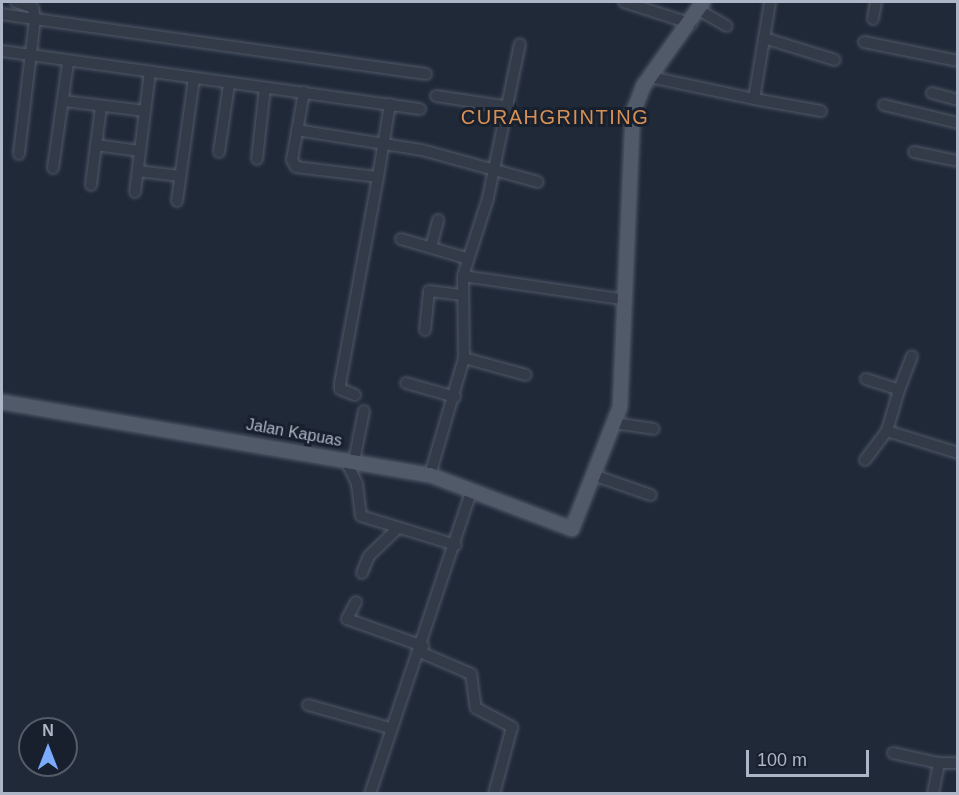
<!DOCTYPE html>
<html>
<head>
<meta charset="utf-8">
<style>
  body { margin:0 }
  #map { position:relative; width:959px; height:795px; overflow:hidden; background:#1f2938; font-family:Arial,sans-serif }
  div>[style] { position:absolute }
  .roads { filter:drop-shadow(0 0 2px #505967) drop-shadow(0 0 2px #505967) }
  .minor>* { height:10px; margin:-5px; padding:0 5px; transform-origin:5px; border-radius:5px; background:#333b49 }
  .major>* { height:14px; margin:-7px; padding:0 7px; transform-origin:7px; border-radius:7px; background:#505a69 }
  span { translate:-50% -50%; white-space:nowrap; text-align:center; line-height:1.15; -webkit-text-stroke:6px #18202d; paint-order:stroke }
  .street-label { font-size:16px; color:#adb6c6 }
  .quarter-label { font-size:20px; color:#d89055; letter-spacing:1.5px }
  .frame { position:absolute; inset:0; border:3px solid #adb6c6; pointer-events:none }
  .north { position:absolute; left:18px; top:717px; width:60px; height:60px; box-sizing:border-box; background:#18202d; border:2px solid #545c6a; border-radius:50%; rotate:0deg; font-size:16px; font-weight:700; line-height:24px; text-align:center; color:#adb6c6 }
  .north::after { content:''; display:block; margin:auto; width:21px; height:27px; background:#7aabfd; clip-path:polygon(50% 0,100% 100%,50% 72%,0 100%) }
  .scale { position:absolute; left:746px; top:750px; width:123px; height:27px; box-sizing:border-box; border:3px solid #adb6c6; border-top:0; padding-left:8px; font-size:18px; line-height:21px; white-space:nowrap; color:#adb6c6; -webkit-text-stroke:4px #18202d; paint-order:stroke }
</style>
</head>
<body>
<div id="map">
  <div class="roads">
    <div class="minor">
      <i style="left:16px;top:2px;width:18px;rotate:19deg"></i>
      <i style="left:33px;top:8px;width:11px;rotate:80deg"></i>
      <i style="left:35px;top:19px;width:395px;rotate:8deg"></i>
      <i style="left:624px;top:2px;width:71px;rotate:17.9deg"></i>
      <i style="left:699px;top:10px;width:32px;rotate:30deg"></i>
      <i style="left:2px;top:14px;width:33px;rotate:9deg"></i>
      <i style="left:35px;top:19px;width:136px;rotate:96.8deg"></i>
      <i style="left:873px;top:19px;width:17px;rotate:-80deg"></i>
      <i style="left:764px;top:38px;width:74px;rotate:17.2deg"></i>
      <i style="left:864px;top:42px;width:96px;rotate:11.4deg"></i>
      <i style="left:2px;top:51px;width:422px;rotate:7.9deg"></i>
      <i style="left:650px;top:77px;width:106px;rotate:11.9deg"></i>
      <i style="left:754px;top:99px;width:98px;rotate:-80.6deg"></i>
      <i style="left:304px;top:92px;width:69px;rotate:100deg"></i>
      <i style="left:292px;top:160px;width:8px;rotate:60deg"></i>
      <i style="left:296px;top:167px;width:83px;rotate:7deg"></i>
      <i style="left:378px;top:177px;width:74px;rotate:-80.7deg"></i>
      <i style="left:932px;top:93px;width:27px;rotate:15deg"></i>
      <i style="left:436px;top:96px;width:74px;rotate:8.6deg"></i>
      <i style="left:754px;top:99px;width:68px;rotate:10.2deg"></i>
      <i style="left:64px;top:101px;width:82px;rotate:7deg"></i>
      <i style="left:884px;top:105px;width:76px;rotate:13.7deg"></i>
      <i style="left:101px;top:106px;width:39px;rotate:97deg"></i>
      <i style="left:96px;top:145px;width:44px;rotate:7.8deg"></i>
      <i style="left:140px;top:151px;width:80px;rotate:-82.8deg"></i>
      <i style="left:297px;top:130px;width:127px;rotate:9.1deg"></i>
      <i style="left:422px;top:150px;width:120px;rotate:15.4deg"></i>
      <i style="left:219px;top:152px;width:69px;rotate:-81.6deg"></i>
      <i style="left:914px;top:152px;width:45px;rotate:11.6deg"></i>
      <i style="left:257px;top:159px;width:71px;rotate:-83.6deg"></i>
      <i style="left:53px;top:168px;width:106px;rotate:-81.9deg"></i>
      <i style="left:138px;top:171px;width:42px;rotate:6.8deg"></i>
      <i style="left:91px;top:185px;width:40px;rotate:-82.9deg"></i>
      <i style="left:135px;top:192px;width:41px;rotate:-83deg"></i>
      <i style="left:177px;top:201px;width:123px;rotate:-82.1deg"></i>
      <i style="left:401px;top:239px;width:68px;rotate:16.3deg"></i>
      <i style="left:431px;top:247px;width:28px;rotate:-75deg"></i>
      <i style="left:463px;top:276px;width:160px;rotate:8.3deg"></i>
      <i style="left:425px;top:330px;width:39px;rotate:-84deg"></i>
      <i style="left:429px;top:291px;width:34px;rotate:7deg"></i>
      <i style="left:464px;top:358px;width:64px;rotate:15.3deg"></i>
      <i style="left:866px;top:379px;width:35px;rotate:18deg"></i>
      <i style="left:899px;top:390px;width:43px;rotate:106.3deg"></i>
      <i style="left:887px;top:431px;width:74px;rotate:17.2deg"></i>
      <i style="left:406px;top:383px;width:51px;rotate:15.9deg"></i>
      <i style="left:899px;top:390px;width:36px;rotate:-69deg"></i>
      <i style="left:355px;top:395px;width:16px;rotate:-158deg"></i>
      <i style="left:340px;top:389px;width:5px;rotate:-90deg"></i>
      <i style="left:340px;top:384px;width:210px;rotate:-79.6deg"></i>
      <i style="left:614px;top:423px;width:40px;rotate:8.5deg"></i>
      <i style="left:345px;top:459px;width:28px;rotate:64deg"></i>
      <i style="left:357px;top:484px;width:32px;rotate:83deg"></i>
      <i style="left:361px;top:516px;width:99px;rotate:17deg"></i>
      <i style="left:865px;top:460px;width:36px;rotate:-53deg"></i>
      <i style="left:354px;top:461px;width:51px;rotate:-78.7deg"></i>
      <i style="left:430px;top:475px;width:122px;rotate:-73.8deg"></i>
      <i style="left:464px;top:358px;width:82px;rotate:-90.7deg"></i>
      <i style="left:463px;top:276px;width:82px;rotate:-72.2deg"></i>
      <i style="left:488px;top:198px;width:157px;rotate:-78.3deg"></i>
      <i style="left:596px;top:476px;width:58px;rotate:19.1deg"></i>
      <i style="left:362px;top:573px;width:18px;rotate:-68deg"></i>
      <i style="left:369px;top:556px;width:39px;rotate:-44deg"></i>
      <i style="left:356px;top:602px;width:19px;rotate:118deg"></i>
      <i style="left:347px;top:619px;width:81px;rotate:19.6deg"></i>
      <i style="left:420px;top:652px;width:56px;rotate:23.3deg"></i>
      <i style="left:471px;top:674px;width:34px;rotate:82deg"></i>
      <i style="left:476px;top:708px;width:41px;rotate:27.8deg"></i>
      <i style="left:512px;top:727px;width:69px;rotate:105deg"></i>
      <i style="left:308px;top:705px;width:85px;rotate:15.7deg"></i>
      <i style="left:893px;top:753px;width:47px;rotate:12.3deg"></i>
      <i style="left:370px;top:794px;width:321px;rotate:-71.5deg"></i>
      <i style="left:933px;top:794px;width:32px;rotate:-79deg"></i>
      <i style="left:939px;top:763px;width:19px"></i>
    </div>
    <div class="major">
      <i style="left:2px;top:402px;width:434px;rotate:9.7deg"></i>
      <i style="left:430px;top:475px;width:152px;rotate:20.8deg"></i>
      <i style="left:572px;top:529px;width:131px;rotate:-68.5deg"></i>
      <i style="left:620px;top:407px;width:294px;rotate:-87.5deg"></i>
      <i style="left:633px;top:113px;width:30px;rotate:-69deg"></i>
      <i style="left:644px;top:85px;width:102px;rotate:-54.6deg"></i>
    </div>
  </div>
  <div class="street-label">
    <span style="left:294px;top:433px;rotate:10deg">Jalan Kapuas</span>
  </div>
  <div class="quarter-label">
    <span style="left:555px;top:117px">CURAHGRINTING</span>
  </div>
  <div class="frame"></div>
  <div class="north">N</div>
  <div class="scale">100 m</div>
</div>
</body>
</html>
